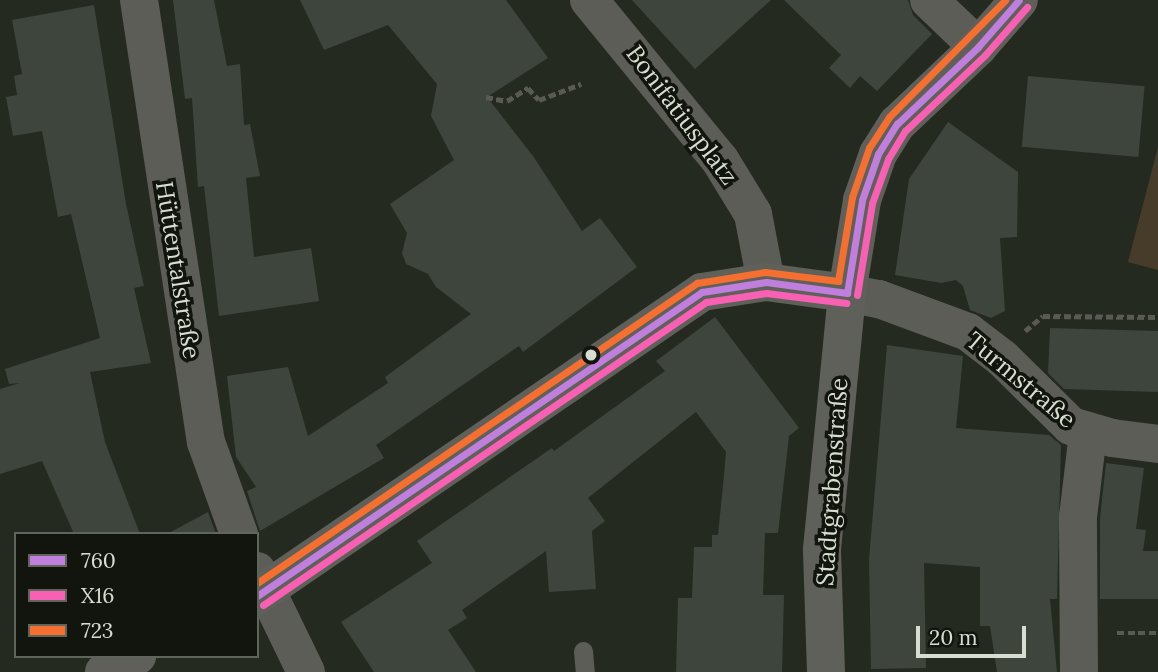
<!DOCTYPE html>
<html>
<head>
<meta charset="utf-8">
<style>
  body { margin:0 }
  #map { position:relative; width:1158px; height:672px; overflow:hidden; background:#252a20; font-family:Lora,serif }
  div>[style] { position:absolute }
  .green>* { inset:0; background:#473c2a }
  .building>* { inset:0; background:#3d453d; transform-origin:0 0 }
  .path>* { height:4.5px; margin-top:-2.25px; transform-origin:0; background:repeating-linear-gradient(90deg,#595a54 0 7px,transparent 0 10.5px) }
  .service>* { height:19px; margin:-9.5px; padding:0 9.5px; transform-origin:9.5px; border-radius:9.5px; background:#5c5d56 }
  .minor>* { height:38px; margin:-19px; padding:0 19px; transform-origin:19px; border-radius:19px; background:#5c5d56 }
  .secondary>* { height:38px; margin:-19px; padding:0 19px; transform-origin:19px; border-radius:19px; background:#60605a }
  .bus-1>* { height:7px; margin:-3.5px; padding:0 3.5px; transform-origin:3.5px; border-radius:3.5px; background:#c07fdc }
  .bus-2>* { height:7px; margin:-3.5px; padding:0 3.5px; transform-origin:3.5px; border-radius:3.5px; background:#f860b3 }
  .bus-3>* { height:7px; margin:-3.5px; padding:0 3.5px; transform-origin:3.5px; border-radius:3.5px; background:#f46f30 }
  .dots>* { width:19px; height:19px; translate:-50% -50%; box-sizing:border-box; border:4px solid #11150d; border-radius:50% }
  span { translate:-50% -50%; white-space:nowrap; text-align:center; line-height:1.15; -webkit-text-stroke:7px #11150d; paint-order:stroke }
  .street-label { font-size:24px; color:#d7ded1 }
  .legend { position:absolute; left:14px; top:532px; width:245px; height:126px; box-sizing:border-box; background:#11150d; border:2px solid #60655b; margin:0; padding:9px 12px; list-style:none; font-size:21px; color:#d7ded1 }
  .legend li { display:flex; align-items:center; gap:14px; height:35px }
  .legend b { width:35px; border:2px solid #60655b }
  .scale { position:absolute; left:916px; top:626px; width:110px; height:32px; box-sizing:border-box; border:4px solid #d7ded1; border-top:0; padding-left:9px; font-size:21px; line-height:24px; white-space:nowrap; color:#d7ded1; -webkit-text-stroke:5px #11150d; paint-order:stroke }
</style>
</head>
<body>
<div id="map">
  <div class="green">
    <i style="clip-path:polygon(1158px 147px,1158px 270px,1128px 262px)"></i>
  </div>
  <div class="building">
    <i style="clip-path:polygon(173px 0,214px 0,227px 66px,240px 64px,244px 125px,250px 124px,260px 176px,246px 178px,254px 257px,311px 248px,319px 301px,219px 316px,204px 186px,198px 187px,192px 98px,185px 99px)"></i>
    <i style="clip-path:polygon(300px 0,506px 0,548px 58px,487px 97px,533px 156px,582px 231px,600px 218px,637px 267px,523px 352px,519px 346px,376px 445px,384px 458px,260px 531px,247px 491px,256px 487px,236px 457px,227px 376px,288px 367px,308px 436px,388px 383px,385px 377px,471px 314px,436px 287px,428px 274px,406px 264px,402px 253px,407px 233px,390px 204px,454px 160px,431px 116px,437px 84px,388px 25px,324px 50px)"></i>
    <i style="clip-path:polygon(632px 0,771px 0,695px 69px)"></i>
    <i style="clip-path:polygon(784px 0,908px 0,913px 15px,932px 34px,877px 91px,860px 76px,850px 88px,829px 68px,841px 55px)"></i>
    <i style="clip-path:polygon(94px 5px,126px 204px,144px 286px,134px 288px,151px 363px,90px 372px,105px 442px,140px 534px,74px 534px,42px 461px,0 474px,0 389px,20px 383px,9px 384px,5px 369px,100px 338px,71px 214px,58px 217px,42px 131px,13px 136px,6px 97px,17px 95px,14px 76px,22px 74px,12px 20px)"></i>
    <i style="left:1028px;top:76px;width:117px;height:71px;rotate:5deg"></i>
    <i style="clip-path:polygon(948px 122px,1018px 172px,1017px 237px,1000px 238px,1005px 311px,991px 318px,970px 310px,963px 286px,956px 280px,941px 283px,895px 275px,909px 179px)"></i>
    <i style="clip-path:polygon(715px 317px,799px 428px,789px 436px,778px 533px,765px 533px,763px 595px,784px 595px,782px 672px,676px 672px,678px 598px,692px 598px,694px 547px,712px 547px,712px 535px,718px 535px,724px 475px,726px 452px,696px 412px,588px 498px,605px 521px,592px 531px,596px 589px,549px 592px,546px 551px,462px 610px,467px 618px,448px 630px,476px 672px,374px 672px,341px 622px,432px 563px,417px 541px,552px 448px,554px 451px,665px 371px,656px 361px)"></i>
    <i style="clip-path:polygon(1050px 328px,1158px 331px,1158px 392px,1064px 389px,1048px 373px)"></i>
    <i style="clip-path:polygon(887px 345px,963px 356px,956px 428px,1049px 435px,1061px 445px,1057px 599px,1050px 599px,1057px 672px,997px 672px,990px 626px,980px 626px,980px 567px,924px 563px,926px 668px,871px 669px,869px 560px)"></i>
    <i style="clip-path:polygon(1106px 463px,1144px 468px,1136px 529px,1146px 530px,1143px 551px,1158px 551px,1158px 599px,1100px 599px,1100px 518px)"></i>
    <i style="clip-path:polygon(208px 512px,216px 534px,167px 534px)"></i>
  </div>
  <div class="path">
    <i style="left:486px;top:97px;width:21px;rotate:11deg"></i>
    <i style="left:507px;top:101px;width:25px;rotate:-32deg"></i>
    <i style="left:528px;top:88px;width:16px;rotate:47deg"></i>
    <i style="left:539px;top:100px;width:45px;rotate:-20.9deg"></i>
    <i style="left:1025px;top:331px;width:23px;rotate:-40deg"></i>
    <i style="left:1043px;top:316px;width:115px;rotate:0.5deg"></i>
    <i style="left:1117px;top:633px;width:41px"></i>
  </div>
  <div class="service">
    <i style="left:583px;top:651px;width:21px;rotate:85deg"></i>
  </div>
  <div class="minor">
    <i style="left:139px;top:0;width:447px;rotate:81.4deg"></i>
    <i style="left:206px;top:442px;width:98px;rotate:70.3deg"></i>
    <i style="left:589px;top:0;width:207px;rotate:50.7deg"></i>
    <i style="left:720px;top:160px;width:63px;rotate:58.6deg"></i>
    <i style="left:753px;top:214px;width:69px;rotate:79.2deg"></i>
    <i style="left:929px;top:0;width:68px;rotate:43.8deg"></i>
    <i style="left:847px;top:293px;width:33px;rotate:11deg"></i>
    <i style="left:879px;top:299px;width:95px;rotate:20.3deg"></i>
    <i style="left:968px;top:332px;width:43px;rotate:37.4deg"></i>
    <i style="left:1002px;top:358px;width:97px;rotate:44.6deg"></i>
    <i style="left:1071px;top:426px;width:43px;rotate:16.3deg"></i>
    <i style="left:1112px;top:438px;width:46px;rotate:7.4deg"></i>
    <i style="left:257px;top:571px;width:112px;rotate:64.1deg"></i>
    <i style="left:1079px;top:672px;width:155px;rotate:-90.4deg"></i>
    <i style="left:1078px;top:517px;width:85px;rotate:-83.2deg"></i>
  </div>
  <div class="secondary">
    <i style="left:257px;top:596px;width:539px;rotate:-34.34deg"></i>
    <i style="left:702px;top:292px;width:65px;rotate:-8.9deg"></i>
    <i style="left:766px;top:282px;width:82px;rotate:7.7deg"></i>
    <i style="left:104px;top:672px;width:37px;rotate:-26deg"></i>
    <i style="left:826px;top:672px;width:123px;rotate:-91.9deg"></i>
    <i style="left:822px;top:549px;width:257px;rotate:-84.4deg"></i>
    <i style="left:847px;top:293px;width:94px;rotate:-80.8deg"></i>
    <i style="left:862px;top:200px;width:49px;rotate:-70.8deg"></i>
    <i style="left:878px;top:154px;width:36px;rotate:-58deg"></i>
    <i style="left:897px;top:124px;width:112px;rotate:-43.5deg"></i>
    <i style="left:978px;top:47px;width:62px;rotate:-48.9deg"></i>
  </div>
  <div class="bus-1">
    <i style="left:847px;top:293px;width:94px;rotate:-80.8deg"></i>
    <i style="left:862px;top:200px;width:49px;rotate:-70.8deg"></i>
    <i style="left:878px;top:154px;width:36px;rotate:-58deg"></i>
    <i style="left:897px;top:124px;width:112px;rotate:-43.5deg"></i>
    <i style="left:978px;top:47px;width:62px;rotate:-48.9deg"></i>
    <i style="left:257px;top:596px;width:539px;rotate:-34.34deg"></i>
    <i style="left:702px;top:292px;width:65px;rotate:-8.9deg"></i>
    <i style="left:766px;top:282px;width:82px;rotate:7.7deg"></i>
  </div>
  <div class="bus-2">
    <i style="left:857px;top:295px;width:93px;rotate:-80.7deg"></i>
    <i style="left:872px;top:203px;width:47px;rotate:-70deg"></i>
    <i style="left:888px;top:159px;width:33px;rotate:-59deg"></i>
    <i style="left:905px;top:131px;width:110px;rotate:-43.5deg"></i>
    <i style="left:985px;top:55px;width:64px;rotate:-48.8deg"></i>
    <i style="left:263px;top:605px;width:537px;rotate:-34.37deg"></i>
    <i style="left:706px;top:302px;width:61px;rotate:-8.5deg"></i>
    <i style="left:766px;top:293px;width:81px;rotate:7.1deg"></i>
  </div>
  <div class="bus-3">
    <i style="left:257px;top:583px;width:533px;rotate:-34.29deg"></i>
    <i style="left:697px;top:283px;width:69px;rotate:-9.2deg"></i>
    <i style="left:765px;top:272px;width:74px;rotate:7deg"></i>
    <i style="left:838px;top:281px;width:85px;rotate:-80.5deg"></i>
    <i style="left:852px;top:197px;width:52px;rotate:-70.9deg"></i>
    <i style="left:869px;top:148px;width:37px;rotate:-57deg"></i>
    <i style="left:889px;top:117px;width:165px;rotate:-45.2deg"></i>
  </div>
  <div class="dots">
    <i style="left:591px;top:355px;background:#d7ded1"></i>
  </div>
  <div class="street-label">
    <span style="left:682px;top:115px;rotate:53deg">Bonifatiusplatz</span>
    <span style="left:178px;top:270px;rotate:81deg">Hüttentalstraße</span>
    <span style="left:1021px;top:380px;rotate:40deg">Turmstraße</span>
    <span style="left:832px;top:482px;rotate:-86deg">Stadtgrabenstraße</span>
  </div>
  <ul class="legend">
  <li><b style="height:9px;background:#c07fdc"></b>760</li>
  <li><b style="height:9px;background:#f860b3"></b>X16</li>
  <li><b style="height:9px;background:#f46f30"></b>723</li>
  </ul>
  <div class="scale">20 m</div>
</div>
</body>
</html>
